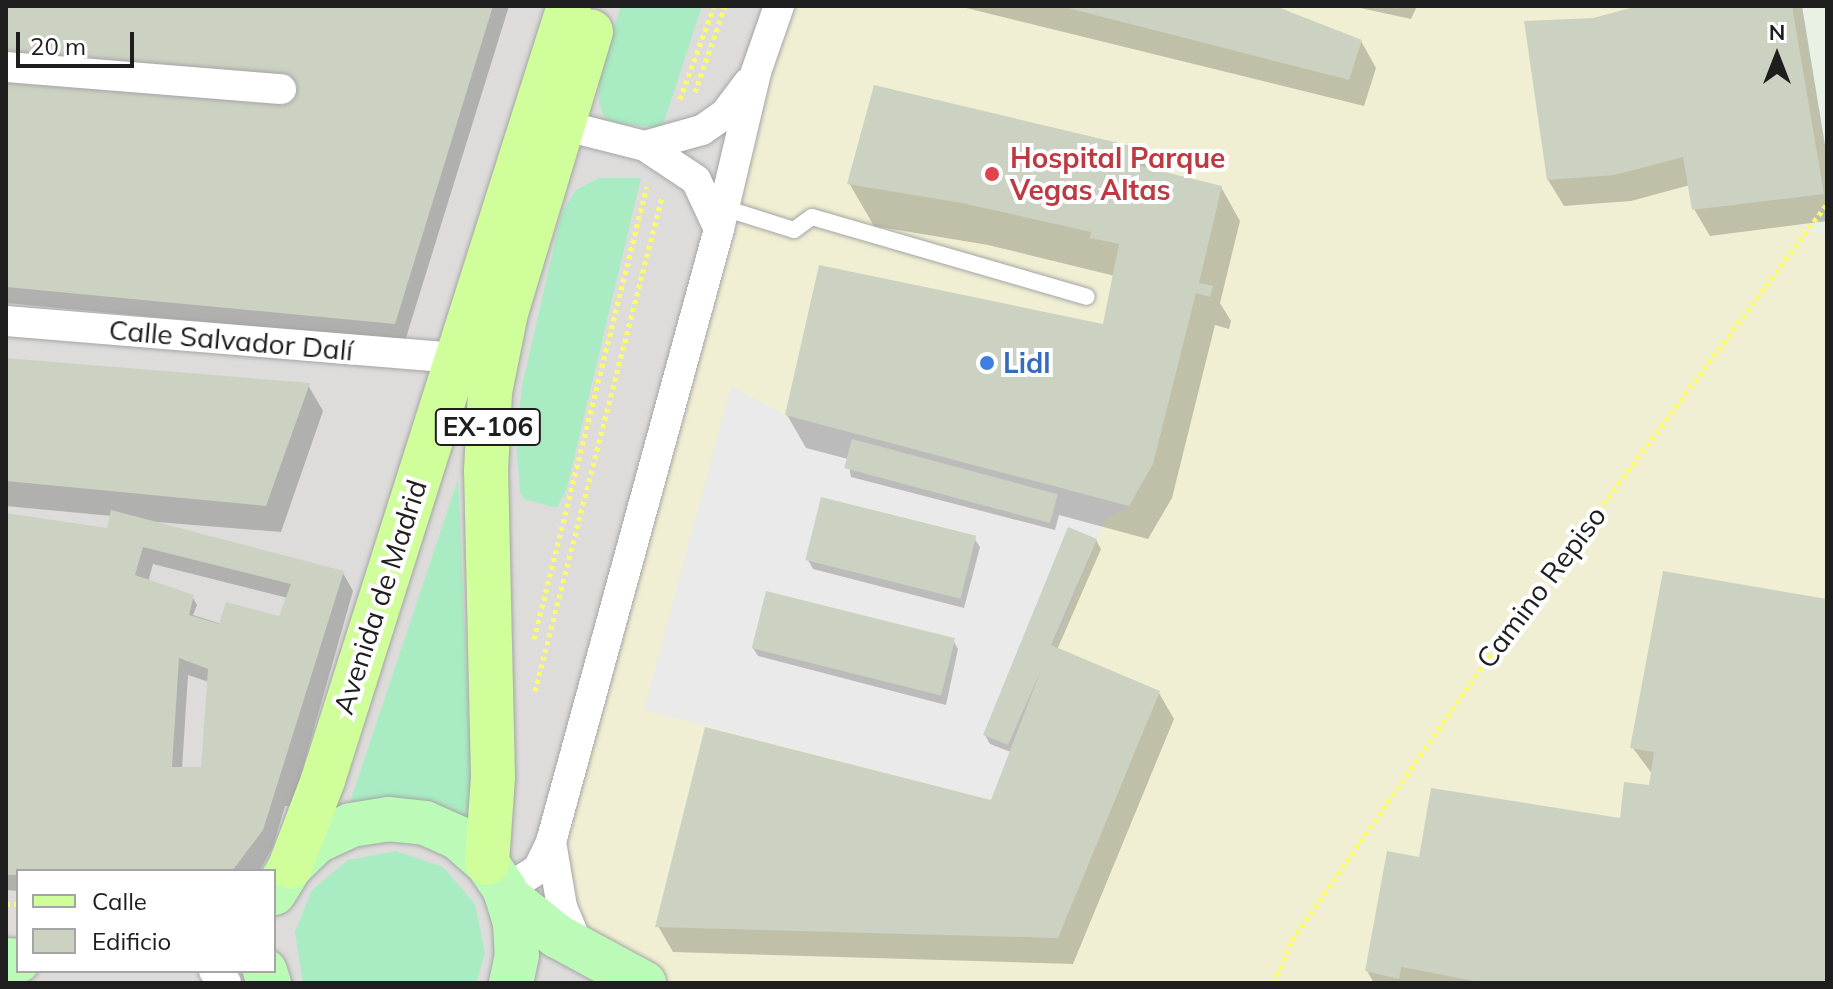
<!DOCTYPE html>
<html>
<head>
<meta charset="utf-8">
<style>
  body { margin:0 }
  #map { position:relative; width:1833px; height:989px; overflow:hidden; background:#e9f0e4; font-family:Mulish,sans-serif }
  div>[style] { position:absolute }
  .residential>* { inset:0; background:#dddcdb }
  .commercial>* { inset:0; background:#f1efd3 }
  .grass>* { inset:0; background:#a9ebc3 }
  .parking>* { inset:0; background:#eaeaea }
  .shadow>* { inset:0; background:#0003 }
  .building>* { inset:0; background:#ccd2c2; transform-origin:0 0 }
  .path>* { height:5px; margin-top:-2.5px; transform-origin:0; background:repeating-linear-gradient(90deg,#fcfc69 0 4px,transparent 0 8px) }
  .roads { filter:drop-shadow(0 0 2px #a5a5a5) drop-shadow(0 0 2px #a5a5a5) }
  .lane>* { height:16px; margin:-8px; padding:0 8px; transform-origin:8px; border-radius:8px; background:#fff }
  .street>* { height:30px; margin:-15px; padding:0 15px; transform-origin:15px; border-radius:15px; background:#fff }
  .secondary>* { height:44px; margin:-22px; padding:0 22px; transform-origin:22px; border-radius:22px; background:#bbfbb7 }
  .primary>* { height:44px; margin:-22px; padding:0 22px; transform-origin:22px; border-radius:22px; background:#d0fe9b }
  .dots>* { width:22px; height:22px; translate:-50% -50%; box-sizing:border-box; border:4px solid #fff; border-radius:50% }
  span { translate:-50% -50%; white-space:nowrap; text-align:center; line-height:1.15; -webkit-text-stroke:8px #fff; paint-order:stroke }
  .shield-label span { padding:2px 6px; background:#fff; border:2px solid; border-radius:6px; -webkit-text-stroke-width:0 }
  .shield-label { font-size:26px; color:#1e1e1e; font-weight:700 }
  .health-label { font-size:28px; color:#be3a42; font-weight:700 }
  .left { translate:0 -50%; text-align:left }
  .street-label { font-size:28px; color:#1e1e1e }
  .shop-label { font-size:28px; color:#366cbe; font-weight:700 }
  .frame { position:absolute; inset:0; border:8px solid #1e1e1e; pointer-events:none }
  .legend { position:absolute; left:16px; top:869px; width:260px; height:104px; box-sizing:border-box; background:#fff; border:2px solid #a5a5a5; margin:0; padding:10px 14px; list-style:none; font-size:24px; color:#1e1e1e }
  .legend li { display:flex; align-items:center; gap:16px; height:40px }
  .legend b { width:40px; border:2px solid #a5a5a5 }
  .north { position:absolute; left:1737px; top:16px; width:80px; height:80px; -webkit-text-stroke:6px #fff; paint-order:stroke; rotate:0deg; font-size:22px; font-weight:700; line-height:32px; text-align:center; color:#1e1e1e }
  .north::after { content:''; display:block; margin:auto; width:28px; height:36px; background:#1e1e1e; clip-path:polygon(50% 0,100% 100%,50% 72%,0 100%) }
  .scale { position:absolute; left:16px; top:32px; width:118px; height:36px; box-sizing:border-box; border:4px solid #1e1e1e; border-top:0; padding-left:10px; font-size:24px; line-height:28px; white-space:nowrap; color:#1e1e1e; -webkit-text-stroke:6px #fff; paint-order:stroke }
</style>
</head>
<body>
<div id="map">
  <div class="residential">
    <i style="clip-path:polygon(evenodd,6px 6px,827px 6px,669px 983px,6px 983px,6px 6px,18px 871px,274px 871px,274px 971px,18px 971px,18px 871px)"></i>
  </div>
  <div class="commercial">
    <i style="clip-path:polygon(779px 6px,1800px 6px,1827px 167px,1827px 204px,1807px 231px,1827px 234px,1827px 983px,644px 983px,604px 964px,555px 878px)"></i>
  </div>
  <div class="grass">
    <i style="clip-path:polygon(621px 6px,702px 6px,662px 128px,607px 122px,599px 104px,599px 73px)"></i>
    <i style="clip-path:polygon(599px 178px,641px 178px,567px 488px,557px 508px,524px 499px,520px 491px,516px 441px,522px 386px,562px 212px,576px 190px)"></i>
    <i style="clip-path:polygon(458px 479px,474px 836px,347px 811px)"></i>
    <i style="clip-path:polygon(396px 851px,443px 867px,475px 904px,485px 953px,476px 983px,303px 983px,295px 932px,312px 890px,348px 860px)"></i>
  </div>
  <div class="parking">
    <i style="clip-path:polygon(731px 386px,785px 415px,1129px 506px,1105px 520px,991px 800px,644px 710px)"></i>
  </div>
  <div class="shadow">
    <i style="clip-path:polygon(6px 6px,509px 6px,405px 341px,6px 303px)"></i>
    <i style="clip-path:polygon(958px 6px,1270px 6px,1361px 41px,1376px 68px,1364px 106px)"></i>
    <i style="clip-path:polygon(1351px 6px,1417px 6px,1411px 19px)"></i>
    <i style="clip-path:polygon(1646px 6px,1802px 6px,1827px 157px,1827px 221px,1710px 236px,1694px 209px,1690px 185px,1631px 201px,1564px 206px,1548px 180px,1594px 20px)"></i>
    <i style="clip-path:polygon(1139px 149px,1151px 170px,1221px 187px,1240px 221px,1220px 303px,1231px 321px,1229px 329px,1215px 325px,1172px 498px,1148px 539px,1059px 515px,1055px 530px,851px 477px,848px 459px,806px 448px,787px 415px,1104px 326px,1115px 276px,988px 245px,874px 226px,849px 183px)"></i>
    <i style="clip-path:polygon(evenodd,6px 360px,308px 385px,323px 411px,281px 532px,144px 521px,343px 573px,353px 591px,292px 806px,285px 806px,272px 849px,259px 871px,18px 871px,18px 891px,6px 890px,6px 515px,108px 530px,112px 516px,6px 506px,6px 360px,153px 564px,288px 598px,279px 621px,221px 624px,193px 615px,197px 605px,192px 596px,148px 582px,153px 564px,6px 360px,188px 675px,209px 682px,205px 778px,182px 769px,188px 675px)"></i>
    <i style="clip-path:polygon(974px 538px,980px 547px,964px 608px,813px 569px,808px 560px)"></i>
    <i style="clip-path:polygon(1096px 540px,1101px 549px,1057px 650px,1159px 693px,1174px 719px,1073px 964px,673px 952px,658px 926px,992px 802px,1011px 752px,990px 744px,985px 735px)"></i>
    <i style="clip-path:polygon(1827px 601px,1827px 983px,1374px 983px,1367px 971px,1418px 859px,1622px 820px,1651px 787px,1653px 775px,1632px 747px)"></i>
    <i style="clip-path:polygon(953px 640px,958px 649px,946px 705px,758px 656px,753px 648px)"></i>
  </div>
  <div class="building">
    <i style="clip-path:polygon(6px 6px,493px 6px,395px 324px,6px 287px)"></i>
    <i style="clip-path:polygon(1060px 6px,1275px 6px,1362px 40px,1349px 80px)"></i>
    <i style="clip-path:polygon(1638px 6px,1792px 6px,1824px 194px,1692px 210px,1683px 157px,1615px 175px,1547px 180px,1524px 21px,1593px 18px)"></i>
    <i style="clip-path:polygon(874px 85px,1140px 148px,1136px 165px,1222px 186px,1199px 283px,1213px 286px,1210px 297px,1196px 293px,1153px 464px,1129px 506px,785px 415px,819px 265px,1103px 324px,1119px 244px,1090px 238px,1091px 232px,962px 203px,847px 184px)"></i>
    <i style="clip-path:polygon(6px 358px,310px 383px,266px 506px,6px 481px)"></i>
    <i style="left:852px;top:439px;width:213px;height:30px;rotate:15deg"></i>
    <i style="left:821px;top:497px;width:160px;height:65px;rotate:14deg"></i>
    <i style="clip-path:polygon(evenodd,111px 510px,344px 571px,263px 830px,232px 871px,6px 875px,6px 513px,107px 528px,111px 510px,143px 547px,291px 584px,279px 616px,226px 602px,219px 624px,189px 615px,194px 595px,135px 575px,143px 547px,111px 510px,179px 658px,208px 669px,201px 767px,172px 767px,179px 658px)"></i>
    <i style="clip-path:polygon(1068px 527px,1097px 539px,1051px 645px,1160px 691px,1058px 938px,655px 927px,705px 727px,991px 800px,1041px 670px,1008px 745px,983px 735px)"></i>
    <i style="clip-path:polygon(1663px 571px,1827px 599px,1827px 983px,1485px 983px,1401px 967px,1399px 979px,1365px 971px,1387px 851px,1419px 857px,1431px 788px,1620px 818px,1624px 782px,1649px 785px,1654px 752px,1630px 748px)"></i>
    <i style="left:766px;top:591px;width:195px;height:59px;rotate:14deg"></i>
  </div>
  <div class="path">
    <i style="left:695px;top:92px;width:91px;rotate:-70.8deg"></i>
    <i style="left:680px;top:99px;width:99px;rotate:-69.9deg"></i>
    <i style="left:534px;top:639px;width:466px;rotate:-76deg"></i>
    <i style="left:535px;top:691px;width:510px;rotate:-75.58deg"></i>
    <i style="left:6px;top:904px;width:12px"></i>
    <i style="left:1274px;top:983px;width:47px;rotate:-67.3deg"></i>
    <i style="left:1292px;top:940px;width:336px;rotate:-55.2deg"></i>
    <i style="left:1484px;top:664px;width:574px;rotate:-53.29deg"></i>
  </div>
  <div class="roads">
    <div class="lane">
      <i style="left:724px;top:208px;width:73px;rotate:17.4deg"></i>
      <i style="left:794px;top:230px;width:22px;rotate:-36deg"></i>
      <i style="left:812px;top:217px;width:286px;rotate:16.2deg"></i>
    </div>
    <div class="street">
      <i style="left:6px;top:67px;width:276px;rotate:4.6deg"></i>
      <i style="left:546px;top:121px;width:102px;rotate:14.2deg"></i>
      <i style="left:645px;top:146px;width:61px;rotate:33.7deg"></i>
      <i style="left:696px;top:180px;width:54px;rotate:64.9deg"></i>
      <i style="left:645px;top:146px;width:59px;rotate:-15.7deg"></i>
      <i style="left:702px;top:130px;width:28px;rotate:-35deg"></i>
      <i style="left:725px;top:114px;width:39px;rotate:-53deg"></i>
      <i style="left:6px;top:321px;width:452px;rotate:4.7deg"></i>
      <i style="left:551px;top:842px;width:66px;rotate:80.4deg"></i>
      <i style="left:562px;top:907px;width:47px;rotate:67.3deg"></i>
      <i style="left:505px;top:890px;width:39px;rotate:-32deg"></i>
      <i style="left:538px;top:869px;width:30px;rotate:-64deg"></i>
      <i style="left:551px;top:842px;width:636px;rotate:-74.67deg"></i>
      <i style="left:719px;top:229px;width:161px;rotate:-76.7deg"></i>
      <i style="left:756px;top:72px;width:70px;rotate:-70.8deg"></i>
      <i style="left:214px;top:971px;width:17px;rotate:45deg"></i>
    </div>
    <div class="secondary">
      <i style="left:274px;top:893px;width:31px;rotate:-58deg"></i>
      <i style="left:290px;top:867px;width:37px;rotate:-44deg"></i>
      <i style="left:317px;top:841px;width:38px;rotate:-25deg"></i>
      <i style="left:351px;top:825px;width:37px;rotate:-9deg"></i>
      <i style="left:388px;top:819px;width:37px;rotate:6deg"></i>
      <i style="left:425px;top:823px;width:36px;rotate:24deg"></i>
      <i style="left:458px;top:838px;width:38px;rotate:41deg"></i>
      <i style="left:487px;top:863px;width:32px;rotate:56deg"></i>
      <i style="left:505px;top:890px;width:34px;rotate:73deg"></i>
      <i style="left:515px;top:922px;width:33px;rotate:87deg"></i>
      <i style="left:517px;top:955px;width:29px;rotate:102deg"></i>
      <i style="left:507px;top:896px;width:64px;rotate:38.7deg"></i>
      <i style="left:557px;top:936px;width:99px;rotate:28.4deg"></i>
      <i style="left:6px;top:960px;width:12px;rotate:5deg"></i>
      <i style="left:265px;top:971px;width:13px;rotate:72deg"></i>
    </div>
    <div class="primary">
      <i style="left:487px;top:863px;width:86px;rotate:-86deg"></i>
      <i style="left:493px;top:777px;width:306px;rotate:-91.3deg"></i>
      <i style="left:486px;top:471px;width:79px;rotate:-87.1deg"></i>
      <i style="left:490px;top:392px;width:81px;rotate:-78.6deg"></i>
      <i style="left:506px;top:313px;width:294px;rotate:-73.2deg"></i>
      <i style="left:290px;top:867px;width:93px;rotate:-69.2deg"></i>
      <i style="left:323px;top:780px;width:812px;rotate:-72.37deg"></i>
    </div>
  </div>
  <div class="dots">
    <i style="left:992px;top:174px;background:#e0444e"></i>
    <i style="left:987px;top:363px;background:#3f7fe0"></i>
  </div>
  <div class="shield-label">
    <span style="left:488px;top:427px">EX-106</span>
  </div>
  <div class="health-label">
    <span class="left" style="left:1010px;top:174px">Hospital Parque<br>Vegas Altas</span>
  </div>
  <div class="street-label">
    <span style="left:231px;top:340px;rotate:5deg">Calle Salvador Dalí</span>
    <span style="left:1541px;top:587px;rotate:-53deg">Camino Repiso</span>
    <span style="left:380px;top:597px;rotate:-72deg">Avenida de Madrid</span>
  </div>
  <div class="shop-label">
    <span class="left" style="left:1003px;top:363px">Lidl</span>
  </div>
  <div class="frame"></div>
  <ul class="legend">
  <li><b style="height:10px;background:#d0fe9b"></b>Calle</li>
  <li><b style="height:22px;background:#ccd2c2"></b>Edificio</li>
  </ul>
  <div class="north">N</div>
  <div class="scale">20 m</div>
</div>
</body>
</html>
